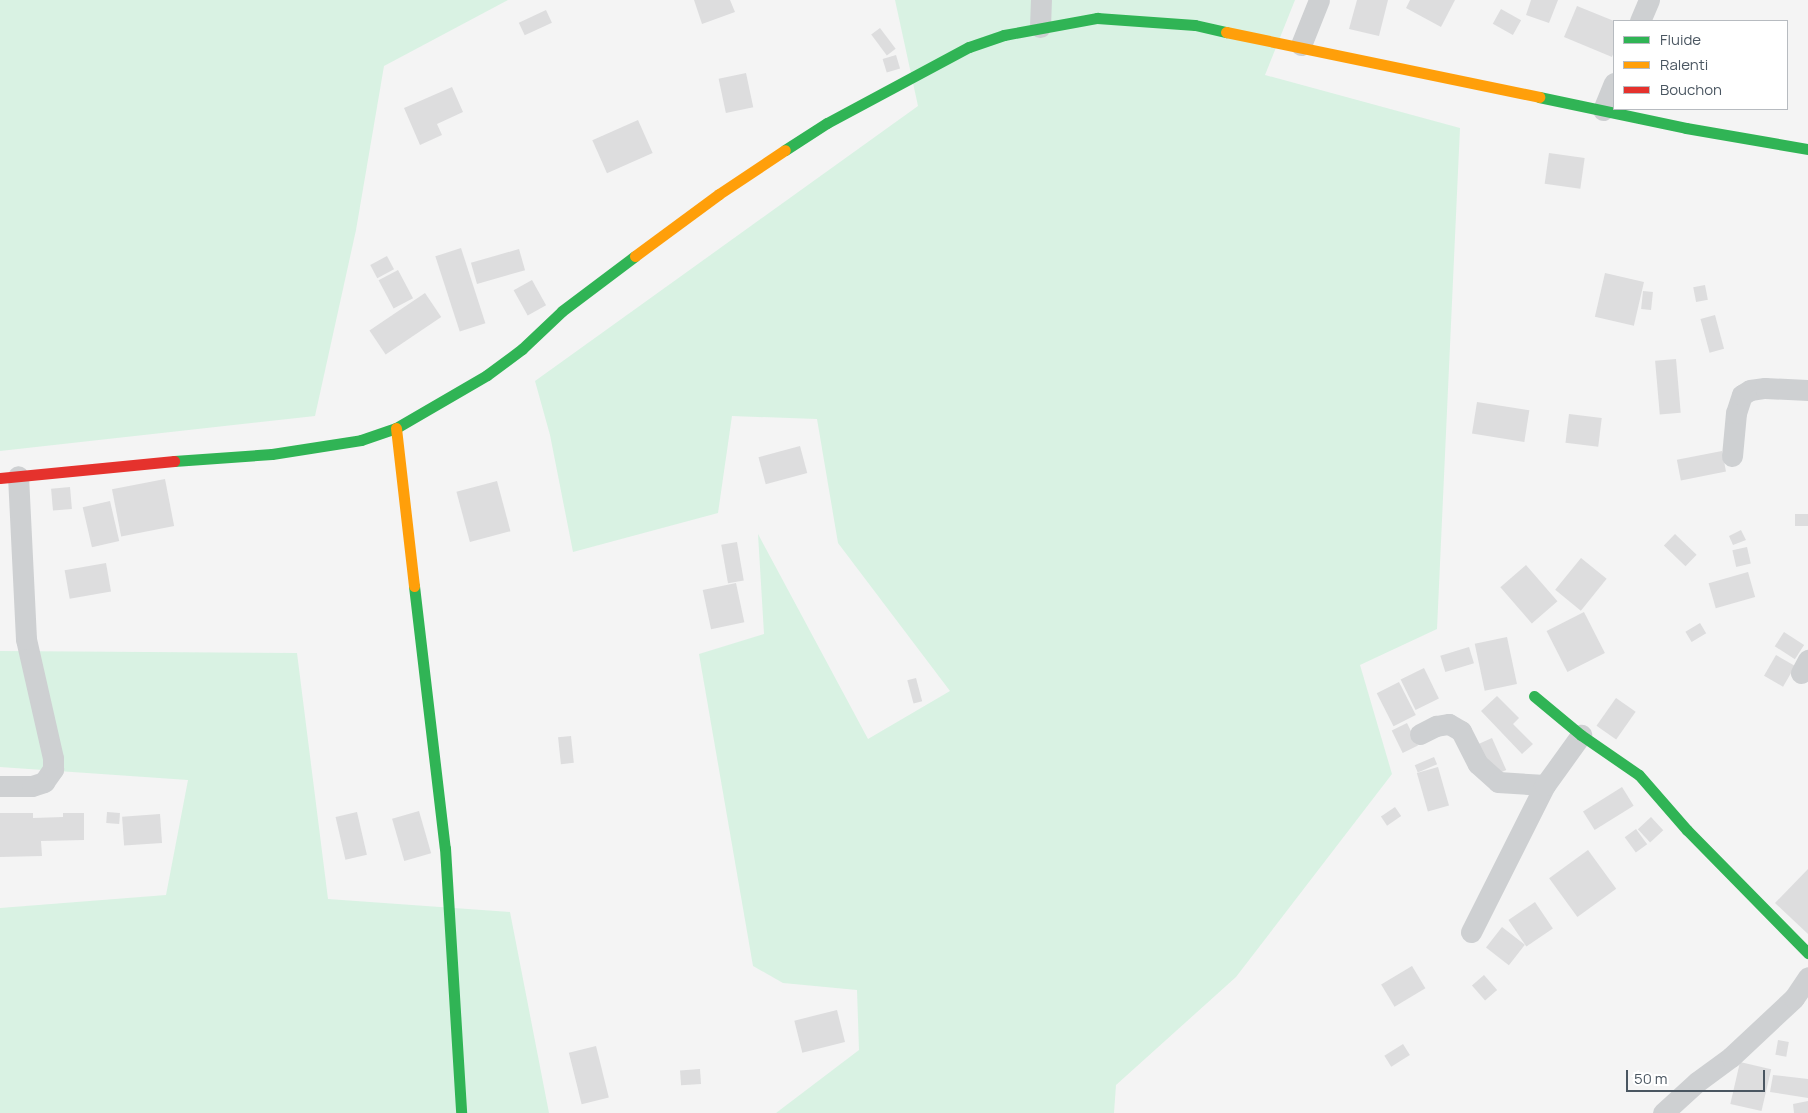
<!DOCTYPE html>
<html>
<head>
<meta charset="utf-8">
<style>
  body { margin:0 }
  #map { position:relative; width:1808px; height:1113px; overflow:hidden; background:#f4f4f4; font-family:Manrope,sans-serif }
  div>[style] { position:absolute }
  .green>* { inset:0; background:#d9f2e3 }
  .building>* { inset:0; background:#ddddde; transform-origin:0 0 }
  .street>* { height:21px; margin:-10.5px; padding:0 10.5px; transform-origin:10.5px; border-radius:10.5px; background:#ced0d2 }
  .fast>* { height:11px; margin:-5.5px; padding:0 5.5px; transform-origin:5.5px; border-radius:5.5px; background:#30b455 }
  .slow>* { height:11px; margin:-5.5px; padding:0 5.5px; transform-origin:5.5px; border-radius:5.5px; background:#ff9f0a }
  .jam>* { height:11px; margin:-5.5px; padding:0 5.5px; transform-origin:5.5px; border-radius:5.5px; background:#e5322d }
  span { translate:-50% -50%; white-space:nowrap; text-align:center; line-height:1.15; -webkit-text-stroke:4.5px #fff; paint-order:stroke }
  .legend { position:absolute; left:1613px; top:20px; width:175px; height:90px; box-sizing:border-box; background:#fff; border:1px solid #b7bbc0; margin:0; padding:6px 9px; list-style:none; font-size:15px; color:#4a5661 }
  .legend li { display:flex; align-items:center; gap:10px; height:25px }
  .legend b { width:25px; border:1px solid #b7bbc0 }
  .scale { position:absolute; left:1626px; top:1070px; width:139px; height:22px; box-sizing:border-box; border:2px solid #4a5661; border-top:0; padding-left:6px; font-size:15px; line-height:18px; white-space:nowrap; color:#4a5661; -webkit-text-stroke:4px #fff; paint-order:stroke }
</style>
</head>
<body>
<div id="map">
  <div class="green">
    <i style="clip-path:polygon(0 0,508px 0,384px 66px,356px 230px,315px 416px,0 451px)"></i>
    <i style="clip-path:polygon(895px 0,1295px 0,1265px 75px,1460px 128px,1437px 629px,1360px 665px,1392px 774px,1236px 977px,1116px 1085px,1114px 1113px,776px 1113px,859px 1050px,857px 990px,783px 983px,753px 966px,699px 654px,764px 634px,758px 534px,868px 739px,950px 691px,838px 543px,817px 419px,732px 416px,718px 513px,573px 552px,550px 435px,535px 381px,918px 106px)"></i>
    <i style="clip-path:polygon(0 651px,297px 653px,328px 899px,510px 912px,549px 1113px,0 1113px,0 908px,166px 895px,188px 780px,0 767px)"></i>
  </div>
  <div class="building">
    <i style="clip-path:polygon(694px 0,730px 0,735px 12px,702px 24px)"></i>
    <i style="clip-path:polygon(1357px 0,1388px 0,1379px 36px,1349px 29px)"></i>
    <i style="clip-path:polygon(1410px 0,1455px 0,1441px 27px,1406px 8px)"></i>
    <i style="clip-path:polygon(1531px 0,1558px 0,1549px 23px,1526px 15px)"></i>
    <i style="clip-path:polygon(1577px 6px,1614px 21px,1614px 52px,1612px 57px,1564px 37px)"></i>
    <i style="left:1501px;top:9px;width:23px;height:17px;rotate:29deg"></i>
    <i style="left:546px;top:10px;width:14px;height:30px;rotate:65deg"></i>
    <i style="left:880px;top:28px;width:26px;height:11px;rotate:53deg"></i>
    <i style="left:896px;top:55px;width:14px;height:14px;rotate:73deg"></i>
    <i style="left:746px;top:73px;width:35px;height:28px;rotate:78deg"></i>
    <i style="clip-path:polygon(452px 87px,463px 112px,437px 124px,442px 135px,420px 145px,404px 108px)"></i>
    <i style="left:638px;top:120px;width:36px;height:50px;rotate:66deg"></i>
    <i style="left:1549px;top:153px;width:36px;height:31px;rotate:8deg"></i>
    <i style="left:461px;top:248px;width:79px;height:27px;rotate:72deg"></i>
    <i style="left:519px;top:249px;width:22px;height:50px;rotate:74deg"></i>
    <i style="left:387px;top:256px;width:15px;height:19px;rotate:62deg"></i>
    <i style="left:398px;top:270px;width:32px;height:22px;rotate:62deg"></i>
    <i style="left:1605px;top:273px;width:40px;height:45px;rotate:13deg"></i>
    <i style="left:532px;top:280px;width:29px;height:21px;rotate:61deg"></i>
    <i style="left:1705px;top:285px;width:15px;height:12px;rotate:79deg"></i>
    <i style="left:1643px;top:291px;width:10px;height:18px;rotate:6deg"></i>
    <i style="left:425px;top:293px;width:29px;height:67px;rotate:56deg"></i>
    <i style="left:1715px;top:315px;width:35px;height:15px;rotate:75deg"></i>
    <i style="left:1676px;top:359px;width:54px;height:21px;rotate:85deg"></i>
    <i style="left:1477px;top:402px;width:53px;height:32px;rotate:9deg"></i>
    <i style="left:1569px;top:414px;width:33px;height:29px;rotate:7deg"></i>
    <i style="left:800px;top:446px;width:28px;height:43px;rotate:75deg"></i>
    <i style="left:1722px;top:451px;width:21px;height:46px;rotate:79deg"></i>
    <i style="left:165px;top:479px;width:48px;height:54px;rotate:79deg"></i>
    <i style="left:497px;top:481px;width:52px;height:42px;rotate:75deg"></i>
    <i style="left:70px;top:487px;width:22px;height:19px;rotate:85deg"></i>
    <i style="left:110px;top:501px;width:41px;height:28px;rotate:77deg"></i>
    <i style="left:1808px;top:514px;width:12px;height:13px;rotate:90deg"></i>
    <i style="clip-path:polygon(1741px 530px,1746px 540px,1733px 545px,1729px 536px)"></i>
    <i style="left:1675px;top:534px;width:30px;height:16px;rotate:44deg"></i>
    <i style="left:737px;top:542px;width:39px;height:16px;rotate:80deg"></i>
    <i style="left:1747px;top:547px;width:17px;height:15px;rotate:77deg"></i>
    <i style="left:1581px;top:558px;width:33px;height:41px;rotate:39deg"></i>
    <i style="left:106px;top:563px;width:29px;height:42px;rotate:80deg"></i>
    <i style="left:1526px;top:565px;width:48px;height:34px;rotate:49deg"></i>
    <i style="left:1748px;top:572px;width:26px;height:41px;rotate:74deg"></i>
    <i style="left:736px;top:583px;width:40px;height:34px;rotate:78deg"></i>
    <i style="left:1584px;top:612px;width:46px;height:42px;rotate:63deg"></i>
    <i style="left:1700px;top:623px;width:12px;height:17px;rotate:59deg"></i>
    <i style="left:1784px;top:632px;width:24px;height:17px;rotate:33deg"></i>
    <i style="left:1507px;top:637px;width:48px;height:33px;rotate:78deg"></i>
    <i style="left:1469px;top:647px;width:17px;height:30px;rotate:73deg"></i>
    <i style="left:1776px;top:655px;width:22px;height:24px;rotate:30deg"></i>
    <i style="left:1424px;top:668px;width:34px;height:26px;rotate:64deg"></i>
    <i style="left:916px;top:678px;width:24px;height:9px;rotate:75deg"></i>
    <i style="left:1399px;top:682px;width:37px;height:25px;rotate:63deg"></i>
    <i style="clip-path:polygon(1497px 696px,1519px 718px,1513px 724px,1533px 744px,1522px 754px,1481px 711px)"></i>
    <i style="left:1616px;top:698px;width:24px;height:34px;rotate:35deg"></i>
    <i style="left:1407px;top:723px;width:25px;height:17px;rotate:64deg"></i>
    <i style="left:571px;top:736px;width:27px;height:13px;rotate:84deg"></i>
    <i style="left:1492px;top:738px;width:35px;height:16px;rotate:66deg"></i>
    <i style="left:1434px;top:757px;width:8px;height:21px;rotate:67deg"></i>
    <i style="left:1438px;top:767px;width:40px;height:22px;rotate:74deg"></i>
    <i style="left:1622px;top:787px;width:22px;height:46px;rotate:58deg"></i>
    <i style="left:1395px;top:807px;width:11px;height:17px;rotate:56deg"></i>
    <i style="left:419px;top:811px;width:44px;height:28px;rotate:74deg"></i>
    <i style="left:107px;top:812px;width:13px;height:11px;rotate:4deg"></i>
    <i style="left:357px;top:812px;width:44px;height:22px;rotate:77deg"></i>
    <i style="clip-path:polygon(0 813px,33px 813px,33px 818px,63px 817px,63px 813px,84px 813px,84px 840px,41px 841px,42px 856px,0 857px)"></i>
    <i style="left:160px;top:814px;width:29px;height:38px;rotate:86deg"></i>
    <i style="left:1651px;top:817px;width:18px;height:18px;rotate:47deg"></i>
    <i style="left:1636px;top:829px;width:19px;height:14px;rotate:54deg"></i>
    <i style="left:1588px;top:850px;width:48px;height:48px;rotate:54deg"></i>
    <i style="clip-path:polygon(1808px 869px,1808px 934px,1775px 903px)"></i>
    <i style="left:1535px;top:902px;width:32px;height:32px;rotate:56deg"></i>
    <i style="left:1502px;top:927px;width:29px;height:26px;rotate:38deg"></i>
    <i style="left:1412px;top:966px;width:26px;height:36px;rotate:59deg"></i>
    <i style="left:1484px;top:975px;width:20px;height:16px;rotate:49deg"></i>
    <i style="left:837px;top:1010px;width:33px;height:44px;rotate:76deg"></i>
    <i style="left:1778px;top:1040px;width:11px;height:15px;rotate:10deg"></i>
    <i style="left:1403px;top:1044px;width:13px;height:22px;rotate:58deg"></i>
    <i style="left:596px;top:1046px;width:53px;height:28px;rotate:76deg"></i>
    <i style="left:1740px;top:1062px;width:32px;height:43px;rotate:13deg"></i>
    <i style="left:700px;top:1069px;width:15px;height:20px;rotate:86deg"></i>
    <i style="clip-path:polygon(1773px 1075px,1808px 1079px,1808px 1098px,1770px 1092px)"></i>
    <i style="clip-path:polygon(1808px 1101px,1808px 1113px,1794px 1113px,1793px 1104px)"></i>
  </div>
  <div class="street">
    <i style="left:1640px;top:21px;width:23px;rotate:-67deg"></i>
    <i style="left:1040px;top:27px;width:27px;rotate:-88deg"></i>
    <i style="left:1301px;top:45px;width:48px;rotate:-68.2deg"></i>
    <i style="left:1603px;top:110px;width:29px;rotate:-68deg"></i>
    <i style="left:1732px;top:456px;width:43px;rotate:-84.7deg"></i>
    <i style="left:1736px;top:413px;width:19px;rotate:-72deg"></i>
    <i style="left:1742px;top:395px;width:9px;rotate:-32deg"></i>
    <i style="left:1750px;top:390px;width:15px;rotate:-8deg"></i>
    <i style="left:1765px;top:388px;width:43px;rotate:2.7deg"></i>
    <i style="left:1801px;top:673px;width:15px;rotate:-62deg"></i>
    <i style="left:1420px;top:734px;width:18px;rotate:-27deg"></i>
    <i style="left:1436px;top:726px;width:13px;rotate:-9deg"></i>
    <i style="left:1449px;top:724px;width:14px;rotate:30deg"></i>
    <i style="left:1461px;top:731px;width:37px;rotate:63deg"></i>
    <i style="left:1478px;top:764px;width:27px;rotate:42deg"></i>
    <i style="left:1498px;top:782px;width:47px;rotate:3.7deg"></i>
    <i style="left:0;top:786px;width:32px"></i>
    <i style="left:32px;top:786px;width:13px;rotate:-18deg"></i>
    <i style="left:44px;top:782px;width:16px;rotate:-55deg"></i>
    <i style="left:53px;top:769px;width:11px;rotate:-90deg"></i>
    <i style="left:53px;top:758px;width:122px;rotate:-102.8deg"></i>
    <i style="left:26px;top:639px;width:163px;rotate:-92.8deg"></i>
    <i style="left:1471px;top:932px;width:165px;rotate:-63.3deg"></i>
    <i style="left:1545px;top:785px;width:62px;rotate:-54.2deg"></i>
    <i style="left:1663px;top:1113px;width:46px;rotate:-42.4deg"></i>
    <i style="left:1697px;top:1082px;width:42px;rotate:-36.3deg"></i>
    <i style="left:1731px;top:1057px;width:86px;rotate:-43.1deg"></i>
    <i style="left:1794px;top:998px;width:25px;rotate:-56deg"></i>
  </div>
  <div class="fast">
    <i style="left:1539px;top:97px;width:150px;rotate:11.9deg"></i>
    <i style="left:1686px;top:128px;width:124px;rotate:9.8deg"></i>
    <i style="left:785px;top:150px;width:50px;rotate:-32.7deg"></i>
    <i style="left:827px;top:123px;width:161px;rotate:-28.2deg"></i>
    <i style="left:969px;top:47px;width:37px;rotate:-19deg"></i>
    <i style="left:1004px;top:35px;width:95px;rotate:-10.4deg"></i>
    <i style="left:1097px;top:18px;width:98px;rotate:4.1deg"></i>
    <i style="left:1195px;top:25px;width:32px;rotate:13deg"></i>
    <i style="left:174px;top:461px;width:98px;rotate:-4.1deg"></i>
    <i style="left:272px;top:454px;width:90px;rotate:-8.9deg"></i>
    <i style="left:361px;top:440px;width:37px;rotate:-19deg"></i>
    <i style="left:396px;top:428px;width:105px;rotate:-30.2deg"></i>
    <i style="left:487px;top:375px;width:44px;rotate:-36.6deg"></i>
    <i style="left:522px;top:349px;width:55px;rotate:-43.5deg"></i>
    <i style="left:562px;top:311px;width:91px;rotate:-37deg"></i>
    <i style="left:414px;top:586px;width:264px;rotate:83.3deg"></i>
    <i style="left:445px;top:848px;width:265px;rotate:86.5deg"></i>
    <i style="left:1534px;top:696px;width:61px;rotate:39.7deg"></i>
    <i style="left:1581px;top:735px;width:70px;rotate:34.6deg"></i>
    <i style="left:1639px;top:775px;width:73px;rotate:48.9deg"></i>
    <i style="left:1687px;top:830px;width:173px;rotate:45.5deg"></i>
  </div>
  <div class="slow">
    <i style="left:1226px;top:32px;width:320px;rotate:11.7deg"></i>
    <i style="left:635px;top:256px;width:104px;rotate:-36.4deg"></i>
    <i style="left:719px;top:194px;width:79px;rotate:-33.7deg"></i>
    <i style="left:396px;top:428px;width:159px;rotate:83.5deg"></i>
  </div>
  <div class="jam">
    <i style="left:0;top:478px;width:175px;rotate:-5.6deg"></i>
  </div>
  <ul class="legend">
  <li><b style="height:6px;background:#30b455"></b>Fluide</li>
  <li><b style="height:6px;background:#ff9f0a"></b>Ralenti</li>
  <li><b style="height:6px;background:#e5322d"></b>Bouchon</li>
  </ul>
  <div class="scale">50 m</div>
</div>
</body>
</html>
